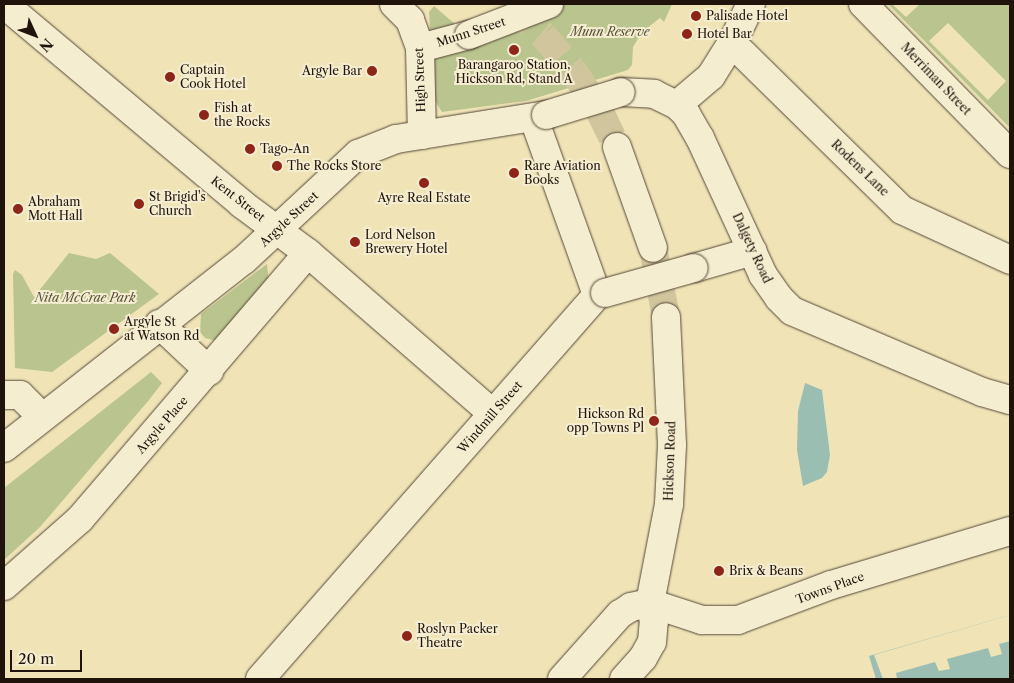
<!DOCTYPE html>
<html>
<head>
<meta charset="utf-8">
<style>
  body { margin:0 }
  #map { position:relative; width:1014px; height:683px; overflow:hidden; background:#f0e4b7; font-family:"Libre Caslon Text",serif }
  div>[style] { position:absolute }
  .green>* { inset:0; background:#bac48e }
  .water>* { inset:0; background:#9bbeb3 }
  .pier>* { inset:0; background:#f0e4b7 }
  .minor-tunnel>* { height:28px; margin-top:-14px; transform-origin:0; background:repeating-linear-gradient(90deg,#d1c59d 0 28px,transparent 0 42px) }
  .roads { filter:drop-shadow(0 0 1px #544737) drop-shadow(0 0 1px #544737) }
  .minor>* { height:28px; margin:-14px; padding:0 14px; transform-origin:14px; border-radius:14px; background:#f5edd0 }
  .bridges { filter:drop-shadow(0 0 1px #544737) drop-shadow(0 0 1px #544737) }
  .minor-bridge>* { height:28px; margin:-14px; padding:0 14px; transform-origin:14px; border-radius:14px; background:#f5edd0 }
  .dots>* { width:14px; height:14px; translate:-50% -50%; box-sizing:border-box; border:2px solid #f5edd0; border-radius:50% }
  span { translate:-50% -50%; white-space:nowrap; text-align:center; line-height:1.15; -webkit-text-stroke:4px #f5edd0; paint-order:stroke }
  .poi-label { font-size:12px; color:#20130c }
  .left { translate:0 -50%; text-align:left }
  .right { translate:-100% -50%; text-align:right }
  .street-label { font-size:12px; color:#20130c }
  .park-label { font-size:12px; color:#56513a; font-style:italic }
  .frame { position:absolute; inset:0; border:5px solid #20130c; pointer-events:none }
  .north { position:absolute; left:10px; top:10px; width:50px; height:50px; -webkit-text-stroke:4px #f5edd0; paint-order:stroke; rotate:133deg; font-size:14px; font-weight:700; line-height:20px; text-align:center; color:#20130c }
  .north::after { content:''; display:block; margin:auto; width:18px; height:22px; background:#20130c; clip-path:polygon(50% 0,100% 100%,50% 72%,0 100%) }
  .scale { position:absolute; left:10px; top:650px; width:72px; height:22px; box-sizing:border-box; border:2px solid #20130c; border-top:0; padding-left:6px; font-size:15px; line-height:18px; white-space:nowrap; color:#20130c; -webkit-text-stroke:4px #f5edd0; paint-order:stroke }
</style>
</head>
<body>
<div id="map">
  <div class="green">
    <i style="clip-path:polygon(514px 4px,672px 4px,664px 22px,660px 18px,642px 32px,633px 47px,632px 65px,628px 70px,526px 101px,442px 112px,434px 99px,429px 12px,434px 6px,456px 25px)"></i>
    <i style="clip-path:polygon(evenodd,888px 4px,892px 4px,906px 17px,920px 4px,1010px 4px,1010px 128px,888px 4px,948px 23px,1006px 81px,988px 100px,929px 41px,948px 23px)"></i>
    <i style="clip-path:polygon(69px 253px,96px 259px,110px 253px,159px 294px,52px 372px,15px 368px,13px 274px,15px 270px,22px 275px,34px 297px)"></i>
    <i style="clip-path:polygon(267px 264px,269px 284px,217px 341px,205px 338px,200px 332px,201px 314px)"></i>
    <i style="clip-path:polygon(151px 372px,162px 383px,149px 400px,40px 527px,4px 560px,4px 488px)"></i>
  </div>
  <div class="water">
    <i style="clip-path:polygon(805px 383px,822px 390px,830px 455px,827px 472px,822px 478px,803px 486px,797px 450px,798px 411px)"></i>
    <i style="clip-path:polygon(1010px 615px,1010px 679px,876px 679px,869px 656px)"></i>
  </div>
  <div class="pier">
    <i style="clip-path:polygon(1010px 615px,1010px 641px,999px 644px,1002px 654px,991px 657px,988px 648px,947px 659px,950px 669px,939px 671px,935px 662px,896px 673px,897px 679px,883px 679px,874px 655px)"></i>
  </div>
  <div class="minor-tunnel">
    <i style="left:509px;top:6px;width:45px;rotate:40.5deg"></i>
    <i style="left:543px;top:35px;width:45px;rotate:49.5deg"></i>
    <i style="left:572px;top:69px;width:51px;rotate:56.9deg"></i>
    <i style="left:600px;top:112px;width:39px;rotate:64deg"></i>
    <i style="left:653px;top:248px;width:70px;rotate:79.3deg"></i>
  </div>
  <div class="roads">
    <div class="minor">
      <i style="left:4px;top:4px;width:311px;rotate:40deg"></i>
      <i style="left:242px;top:204px;width:82px;rotate:36.6deg"></i>
      <i style="left:308px;top:253px;width:245px;rotate:41deg"></i>
      <i style="left:394px;top:4px;width:23px;rotate:45deg"></i>
      <i style="left:410px;top:20px;width:30px;rotate:70deg"></i>
      <i style="left:420px;top:48px;width:87px;rotate:88.7deg"></i>
      <i style="left:863px;top:4px;width:210px;rotate:45.6deg"></i>
      <i style="left:732px;top:43px;width:238px;rotate:44.5deg"></i>
      <i style="left:902px;top:210px;width:119px;rotate:24.8deg"></i>
      <i style="left:420px;top:48px;width:51px;rotate:-14.9deg"></i>
      <i style="left:621px;top:92px;width:33px;rotate:3deg"></i>
      <i style="left:654px;top:94px;width:25px;rotate:26deg"></i>
      <i style="left:677px;top:105px;width:13px;rotate:45deg"></i>
      <i style="left:686px;top:114px;width:28px;rotate:60deg"></i>
      <i style="left:700px;top:138px;width:151px;rotate:65.3deg"></i>
      <i style="left:763px;top:275px;width:28px;rotate:55deg"></i>
      <i style="left:779px;top:298px;width:18px;rotate:45deg"></i>
      <i style="left:792px;top:311px;width:207px;rotate:23.1deg"></i>
      <i style="left:982px;top:392px;width:29px;rotate:16deg"></i>
      <i style="left:677px;top:105px;width:45px;rotate:-40.5deg"></i>
      <i style="left:711px;top:76px;width:39px;rotate:-58deg"></i>
      <i style="left:732px;top:43px;width:43px;rotate:-64deg"></i>
      <i style="left:534px;top:119px;width:187px;rotate:70.3deg"></i>
      <i style="left:617px;top:147px;width:107px;rotate:70.4deg"></i>
      <i style="left:694px;top:268px;width:61px;rotate:-16.1deg"></i>
      <i style="left:159px;top:324px;width:69px;rotate:43.2deg"></i>
      <i style="left:4px;top:395px;width:16px"></i>
      <i style="left:20px;top:395px;width:31px;rotate:45deg"></i>
      <i style="left:4px;top:448px;width:305px;rotate:-38.1deg"></i>
      <i style="left:244px;top:260px;width:156px;rotate:-42.9deg"></i>
      <i style="left:358px;top:154px;width:41px;rotate:-21.5deg"></i>
      <i style="left:396px;top:139px;width:152px;rotate:-9.1deg"></i>
      <i style="left:4px;top:586px;width:101px;rotate:-41.4deg"></i>
      <i style="left:80px;top:519px;width:350px;rotate:-49.4deg"></i>
      <i style="left:650px;top:603px;width:55px;rotate:18.1deg"></i>
      <i style="left:702px;top:620px;width:36px"></i>
      <i style="left:738px;top:620px;width:99px;rotate:-20.6deg"></i>
      <i style="left:831px;top:585px;width:187px;rotate:-16.8deg"></i>
      <i style="left:260px;top:679px;width:511px;rotate:-48.73deg"></i>
      <i style="left:562px;top:679px;width:87px;rotate:-48.3deg"></i>
      <i style="left:620px;top:614px;width:13px;rotate:-32deg"></i>
      <i style="left:631px;top:607px;width:19px;rotate:-12deg"></i>
      <i style="left:624px;top:679px;width:28px;rotate:-48deg"></i>
      <i style="left:643px;top:658px;width:18px;rotate:-61deg"></i>
      <i style="left:652px;top:642px;width:21px;rotate:-85deg"></i>
      <i style="left:654px;top:621px;width:18px;rotate:-103deg"></i>
      <i style="left:650px;top:603px;width:101px;rotate:-79.1deg"></i>
      <i style="left:669px;top:504px;width:59px;rotate:-87.1deg"></i>
      <i style="left:672px;top:445px;width:128px;rotate:-92.7deg"></i>
    </div>
  </div>
  <div class="bridges">
    <div class="minor-bridge">
      <i style="left:469px;top:35px;width:86px;rotate:-21.2deg"></i>
      <i style="left:546px;top:115px;width:78px;rotate:-17deg"></i>
      <i style="left:605px;top:293px;width:92px;rotate:-15.7deg"></i>
    </div>
  </div>
  <div class="dots">
    <i style="left:696px;top:16px;background:#8f2418"></i>
    <i style="left:687px;top:34px;background:#8f2418"></i>
    <i style="left:514px;top:50px;background:#8f2418"></i>
    <i style="left:372px;top:71px;background:#8f2418"></i>
    <i style="left:170px;top:77px;background:#8f2418"></i>
    <i style="left:204px;top:115px;background:#8f2418"></i>
    <i style="left:250px;top:149px;background:#8f2418"></i>
    <i style="left:277px;top:166px;background:#8f2418"></i>
    <i style="left:514px;top:173px;background:#8f2418"></i>
    <i style="left:424px;top:183px;background:#8f2418"></i>
    <i style="left:139px;top:204px;background:#8f2418"></i>
    <i style="left:18px;top:209px;background:#8f2418"></i>
    <i style="left:355px;top:242px;background:#8f2418"></i>
    <i style="left:114px;top:329px;background:#8f2418"></i>
    <i style="left:654px;top:421px;background:#8f2418"></i>
    <i style="left:719px;top:571px;background:#8f2418"></i>
    <i style="left:407px;top:636px;background:#8f2418"></i>
  </div>
  <div class="poi-label">
    <span class="left" style="left:706px;top:16px">Palisade Hotel</span>
    <span class="left" style="left:697px;top:34px">Hotel Bar</span>
    <span style="left:514px;top:72px">Barangaroo Station,<br>Hickson Rd, Stand A</span>
    <span class="left" style="left:180px;top:77px">Captain<br>Cook Hotel</span>
    <span class="right" style="left:362px;top:71px">Argyle Bar</span>
    <span class="left" style="left:214px;top:115px">Fish at<br>the Rocks</span>
    <span class="left" style="left:260px;top:149px">Tago-An</span>
    <span class="left" style="left:287px;top:166px">The Rocks Store</span>
    <span class="left" style="left:524px;top:173px">Rare Aviation<br>Books</span>
    <span class="left" style="left:149px;top:204px">St Brigid's<br>Church</span>
    <span style="left:424px;top:198px">Ayre Real Estate</span>
    <span class="left" style="left:28px;top:209px">Abraham<br>Mott Hall</span>
    <span class="left" style="left:365px;top:242px">Lord Nelson<br>Brewery Hotel</span>
    <span class="left" style="left:124px;top:329px">Argyle St<br>at Watson Rd</span>
    <span class="right" style="left:644px;top:421px">Hickson Rd<br>opp Towns Pl</span>
    <span class="left" style="left:729px;top:571px">Brix &amp; Beans</span>
    <span class="left" style="left:417px;top:636px">Roslyn Packer<br>Theatre</span>
  </div>
  <div class="street-label">
    <span style="left:471px;top:32px;rotate:-18deg">Munn Street</span>
    <span style="left:936px;top:79px;rotate:46deg">Merriman Street</span>
    <span style="left:420px;top:80px;rotate:-92deg">High Street</span>
    <span style="left:860px;top:168px;rotate:44deg">Rodens Lane</span>
    <span style="left:238px;top:199px;rotate:38deg">Kent Street</span>
    <span style="left:289px;top:219px;rotate:-43deg">Argyle Street</span>
    <span style="left:752px;top:248px;rotate:65deg">Dalgety Road</span>
    <span style="left:490px;top:417px;rotate:-49deg">Windmill Street</span>
    <span style="left:162px;top:425px;rotate:-49deg">Argyle Place</span>
    <span style="left:670px;top:461px;rotate:-88deg">Hickson Road</span>
    <span style="left:830px;top:588px;rotate:-20deg">Towns Place</span>
  </div>
  <div class="park-label">
    <span style="left:610px;top:32px">Munn Reserve</span>
    <span style="left:85px;top:298px">Nita McCrae Park</span>
  </div>
  <div class="frame"></div>
  <div class="north">N</div>
  <div class="scale">20 m</div>
</div>
</body>
</html>
